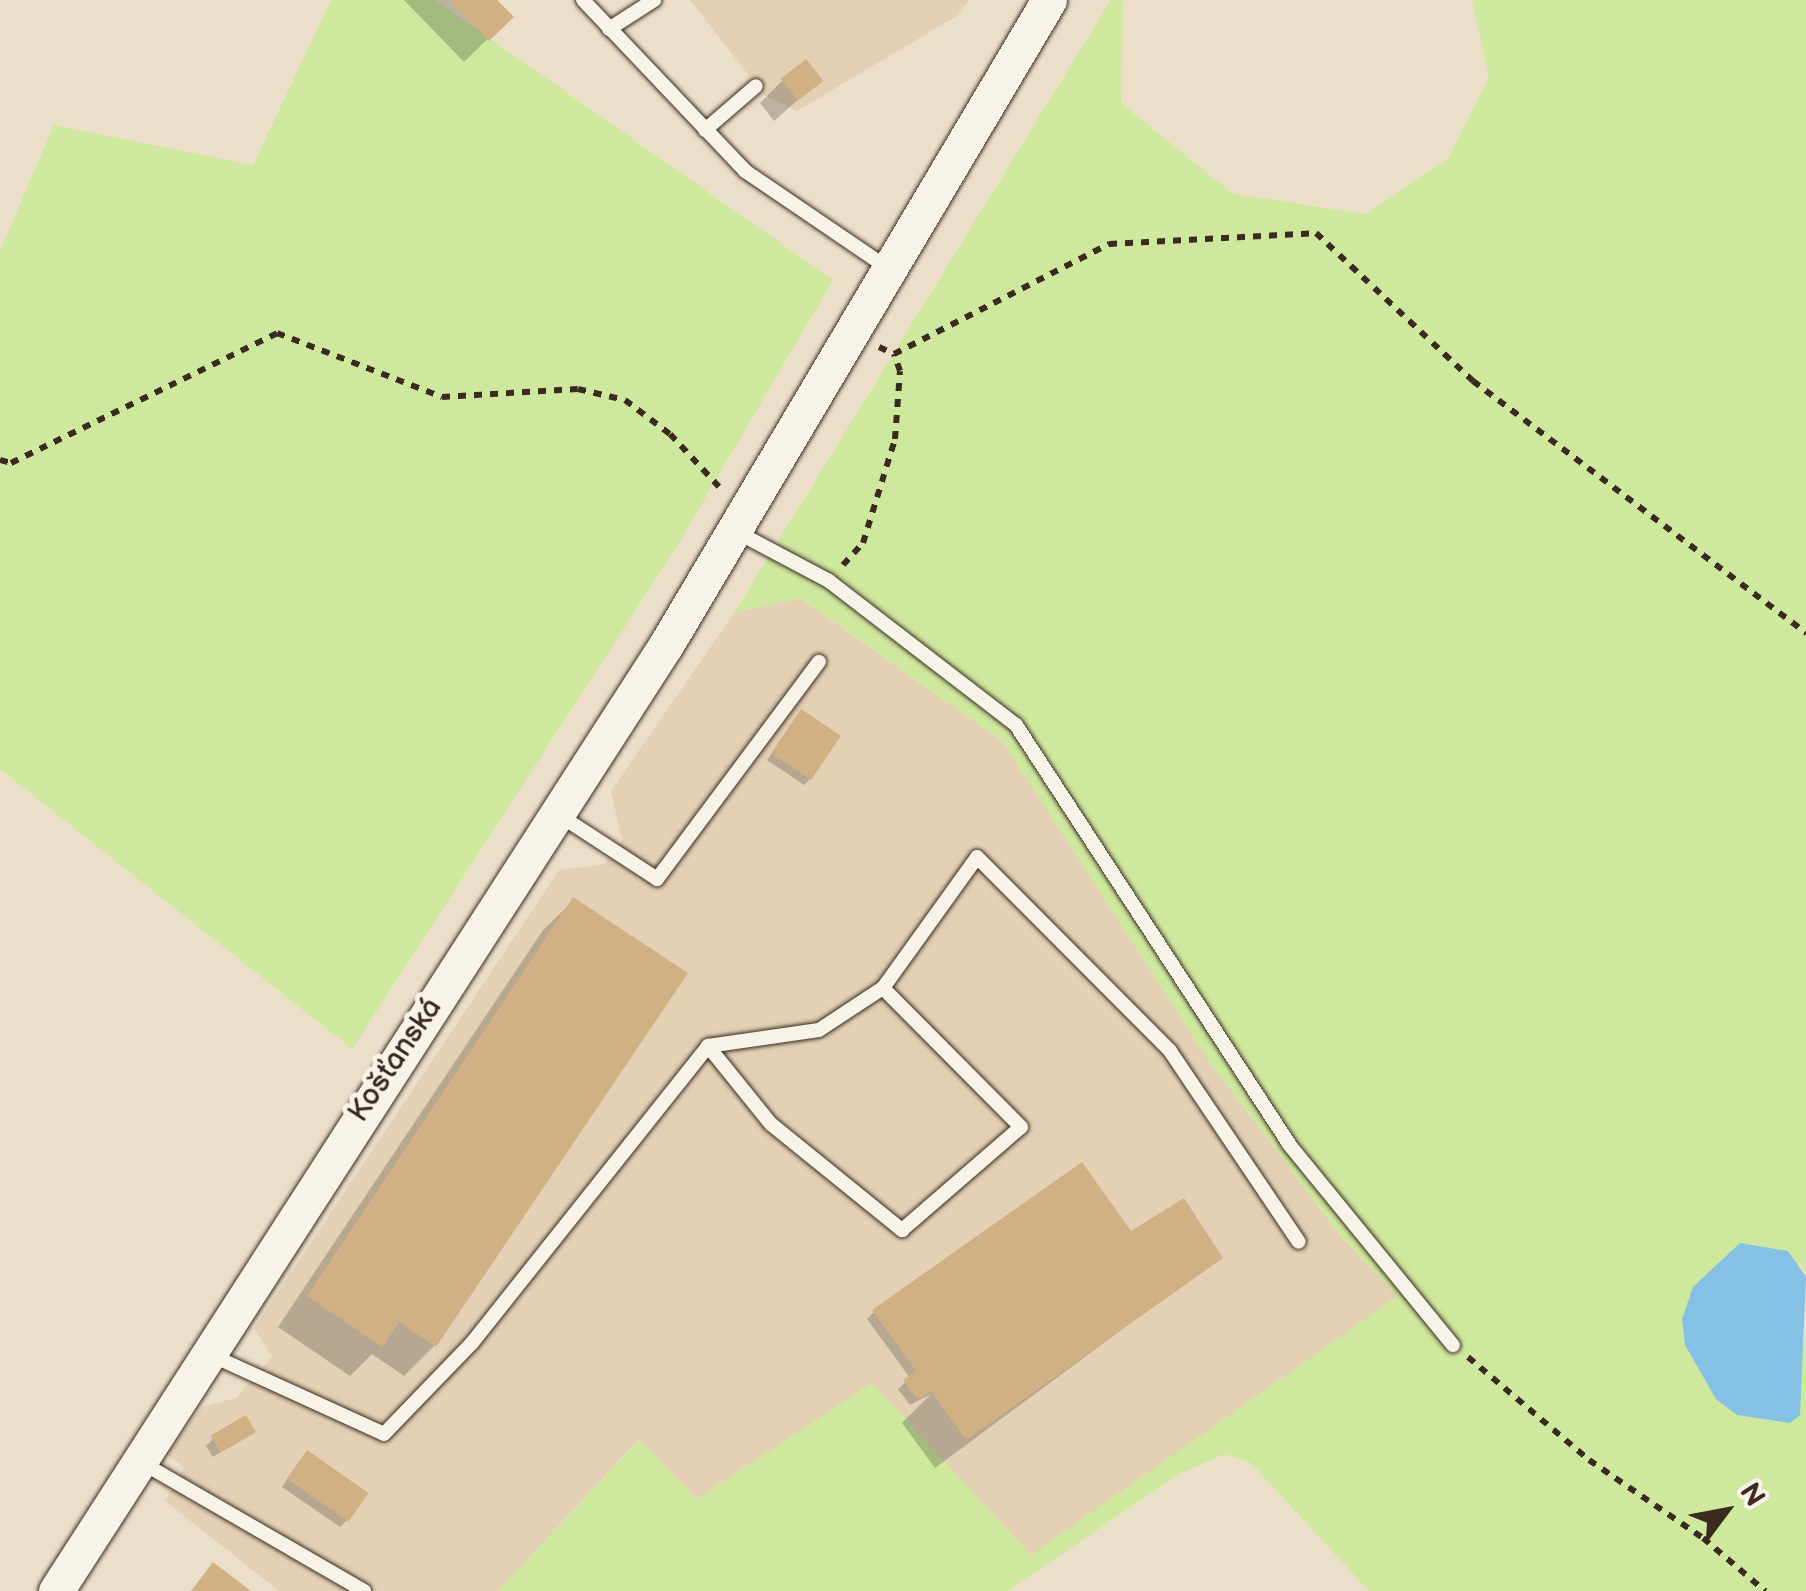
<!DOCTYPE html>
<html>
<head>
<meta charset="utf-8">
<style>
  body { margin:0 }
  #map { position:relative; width:1806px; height:1591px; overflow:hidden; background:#ecdfca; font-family:"Balsamiq Sans",sans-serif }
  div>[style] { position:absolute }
  .built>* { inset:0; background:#e4d1b5 }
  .green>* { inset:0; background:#cee89e }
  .water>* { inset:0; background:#84c1e4 }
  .shadow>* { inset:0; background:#0003 }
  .building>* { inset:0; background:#d1b084; transform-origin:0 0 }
  .path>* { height:6px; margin-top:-3px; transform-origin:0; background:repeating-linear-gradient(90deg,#3b2a1e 0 8px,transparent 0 16px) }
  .roads { filter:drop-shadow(0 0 2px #3b2a1e) drop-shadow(0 0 2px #3b2a1e) }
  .service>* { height:14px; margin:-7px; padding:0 7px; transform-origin:7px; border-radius:7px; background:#f7f3e8 }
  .tertiary>* { height:35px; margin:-17.5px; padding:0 17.5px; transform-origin:17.5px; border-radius:17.5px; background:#f7f3e8 }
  span { translate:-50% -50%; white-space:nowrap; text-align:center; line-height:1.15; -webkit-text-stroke:10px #f7f3e8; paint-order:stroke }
  .street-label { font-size:30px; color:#3b2a1e }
  .north { position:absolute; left:1676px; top:1461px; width:100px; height:100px; -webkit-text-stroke:8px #f7f3e8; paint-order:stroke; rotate:58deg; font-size:28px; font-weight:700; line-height:40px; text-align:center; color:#3b2a1e }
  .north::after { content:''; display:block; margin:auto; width:35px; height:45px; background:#3b2a1e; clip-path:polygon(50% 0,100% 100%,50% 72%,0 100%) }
</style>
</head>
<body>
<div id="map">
  <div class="built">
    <i style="clip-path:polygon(690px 0,970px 0,955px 17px,797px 111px,764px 95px)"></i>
    <i style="clip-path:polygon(800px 598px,1003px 742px,1209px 1061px,1342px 1238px,1399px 1296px,1031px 1556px,872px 1383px,697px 1499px,638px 1440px,498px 1591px,279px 1591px,165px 1501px,184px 1467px,167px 1454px,202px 1407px,236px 1398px,272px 1357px,254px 1328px,559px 870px,605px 864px,622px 840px,611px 791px,734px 613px)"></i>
  </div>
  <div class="green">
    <i style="clip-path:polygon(331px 0,435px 0,833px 280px,677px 546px,352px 1049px,0 769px,0 251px,54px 125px,253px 165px)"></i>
    <i style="clip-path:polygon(1111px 0,1123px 0,1121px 103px,1233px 194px,1366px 214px,1448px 158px,1489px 77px,1472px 0,1806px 0,1806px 1277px,1801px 1262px,1737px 1415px,1790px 1423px,1806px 1334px,1806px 1591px,1369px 1591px,1251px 1463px,1224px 1454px,1181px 1473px,1007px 1591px,498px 1591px,639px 1440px,697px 1499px,872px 1383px,1031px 1555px,1398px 1296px,1342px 1238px,1209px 1061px,1003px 742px,801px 598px,734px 613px)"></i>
  </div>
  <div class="water">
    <i style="clip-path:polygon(1740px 1243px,1788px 1251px,1806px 1277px,1800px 1415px,1790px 1423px,1737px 1415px,1716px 1399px,1685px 1345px,1682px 1319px,1693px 1287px)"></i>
  </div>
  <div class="shadow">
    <i style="clip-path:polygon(404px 0,493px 0,510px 17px,464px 62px)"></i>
    <i style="clip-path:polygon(783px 80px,820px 80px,774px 121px,760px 103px)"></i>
    <i style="clip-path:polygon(801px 712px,811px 778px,804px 785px,767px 760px)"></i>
    <i style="clip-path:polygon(574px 900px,684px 973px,434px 1346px,404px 1376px,372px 1354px,350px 1376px,278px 1327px,543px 930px)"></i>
    <i style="clip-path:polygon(1163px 1299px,935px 1468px,902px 1423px,931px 1394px,910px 1405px,898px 1389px,910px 1378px,867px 1319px,874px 1312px)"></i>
    <i style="clip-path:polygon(253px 1431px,213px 1457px,206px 1446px,213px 1439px)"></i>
    <i style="clip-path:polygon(300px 1460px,347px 1520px,340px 1527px,282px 1487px)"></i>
  </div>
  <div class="building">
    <i style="clip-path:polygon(449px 0,497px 0,514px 17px,489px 41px)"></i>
    <i style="left:806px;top:59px;width:28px;height:32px;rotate:52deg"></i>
    <i style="left:801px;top:709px;width:48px;height:53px;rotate:34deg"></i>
    <i style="clip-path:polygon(573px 897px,688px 973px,436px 1347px,399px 1322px,382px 1347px,307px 1296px)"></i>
    <i style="clip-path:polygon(1082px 1162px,1131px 1231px,1184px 1198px,1223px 1258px,966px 1440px,931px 1391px,918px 1400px,903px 1380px,916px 1371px,872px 1310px)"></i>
    <i style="left:246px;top:1415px;width:20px;height:41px;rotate:60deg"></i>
    <i style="left:307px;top:1450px;width:75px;height:35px;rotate:35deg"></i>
    <i style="clip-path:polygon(213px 1562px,242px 1584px,251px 1591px,191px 1591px)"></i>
  </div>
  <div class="path">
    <i style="left:879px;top:347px;width:17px;rotate:25deg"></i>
    <i style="left:894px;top:354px;width:242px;rotate:-27.1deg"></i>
    <i style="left:1109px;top:244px;width:207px;rotate:-3deg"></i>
    <i style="left:1316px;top:233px;width:216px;rotate:43.3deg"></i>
    <i style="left:1473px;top:381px;width:418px;rotate:37.1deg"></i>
    <i style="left:0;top:460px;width:11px;rotate:15deg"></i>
    <i style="left:11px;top:463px;width:296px;rotate:-26deg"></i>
    <i style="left:277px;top:333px;width:177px;rotate:21.2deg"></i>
    <i style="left:442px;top:397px;width:136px;rotate:-3.4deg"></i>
    <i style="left:578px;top:389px;width:48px;rotate:13.2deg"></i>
    <i style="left:625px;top:400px;width:56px;rotate:37.1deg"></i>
    <i style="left:670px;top:434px;width:78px;rotate:47.1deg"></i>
    <i style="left:843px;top:565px;width:30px;rotate:-48deg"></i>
    <i style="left:863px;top:543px;width:109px;rotate:-72.9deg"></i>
    <i style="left:895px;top:439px;width:68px;rotate:-85.8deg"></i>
    <i style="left:900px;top:371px;width:18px;rotate:-109deg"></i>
    <i style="left:1468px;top:1357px;width:159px;rotate:40.4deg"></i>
    <i style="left:1589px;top:1460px;width:138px;rotate:34.4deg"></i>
    <i style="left:1703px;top:1538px;width:82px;rotate:40.5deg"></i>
  </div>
  <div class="roads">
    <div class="service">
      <i style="left:583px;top:0;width:236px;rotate:46.5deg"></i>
      <i style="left:745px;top:171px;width:174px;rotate:34.2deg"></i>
      <i style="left:609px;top:29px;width:54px;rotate:-32.8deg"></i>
      <i style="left:705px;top:130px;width:67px;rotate:-40.8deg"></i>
      <i style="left:735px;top:531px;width:106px;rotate:28deg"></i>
      <i style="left:829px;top:581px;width:236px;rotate:37.6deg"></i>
      <i style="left:1016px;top:725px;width:499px;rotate:56.9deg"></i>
      <i style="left:1288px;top:1143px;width:261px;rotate:50.8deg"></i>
      <i style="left:559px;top:815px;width:117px;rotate:33.1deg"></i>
      <i style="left:657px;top:879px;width:271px;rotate:-53.3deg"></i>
      <i style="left:708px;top:1046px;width:100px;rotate:51.1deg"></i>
      <i style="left:771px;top:1124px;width:169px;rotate:39deg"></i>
      <i style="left:902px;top:1230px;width:157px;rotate:-40.9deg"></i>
      <i style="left:1021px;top:1127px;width:196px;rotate:-134.8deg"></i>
      <i style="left:211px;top:1355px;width:190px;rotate:24.5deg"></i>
      <i style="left:384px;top:1434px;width:127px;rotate:-46deg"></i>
      <i style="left:472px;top:1343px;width:379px;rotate:-51.5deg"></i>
      <i style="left:708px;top:1046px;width:112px;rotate:-8.2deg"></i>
      <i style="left:819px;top:1030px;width:77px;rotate:-33.3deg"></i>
      <i style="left:883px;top:988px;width:161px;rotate:-54.3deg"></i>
      <i style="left:977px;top:857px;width:274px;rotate:45.1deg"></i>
      <i style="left:1170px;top:1051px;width:230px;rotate:56deg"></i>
      <i style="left:139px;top:1461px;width:260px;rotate:30deg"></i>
    </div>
    <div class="tertiary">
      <i style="left:56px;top:1591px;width:1126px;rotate:-57.19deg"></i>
      <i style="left:666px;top:645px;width:750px;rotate:-59.3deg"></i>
    </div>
  </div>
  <div class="street-label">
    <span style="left:395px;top:1060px;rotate:-56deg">Košťanská</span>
  </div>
  <div class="north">N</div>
</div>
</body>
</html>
